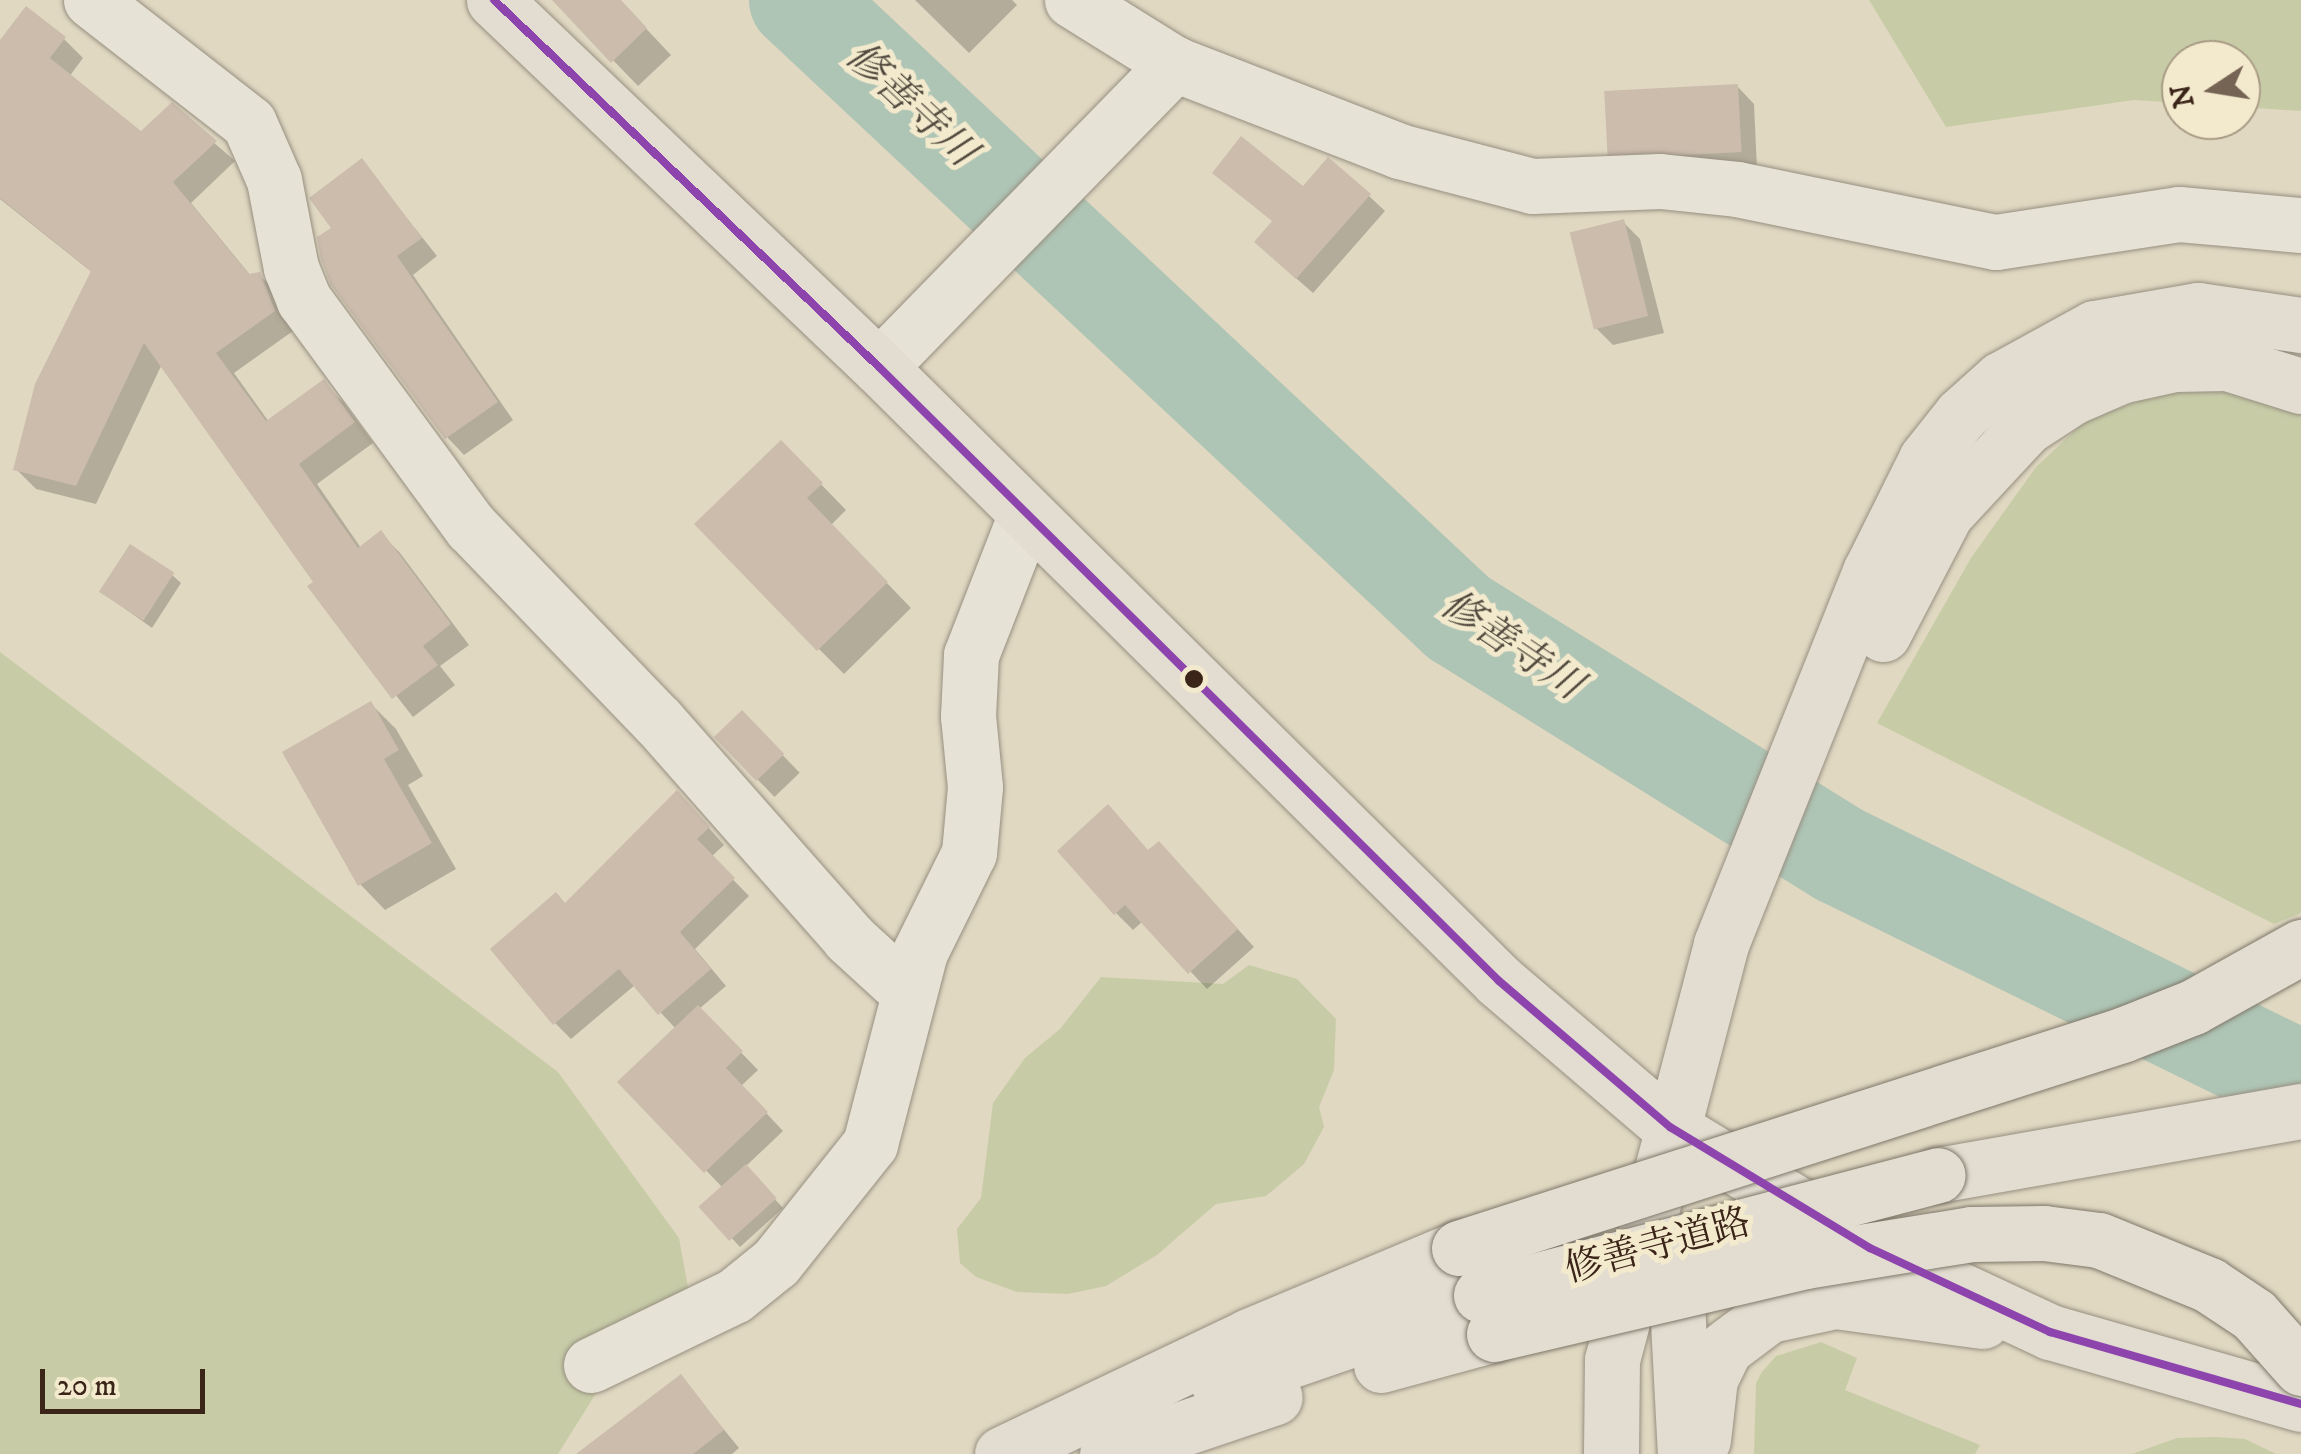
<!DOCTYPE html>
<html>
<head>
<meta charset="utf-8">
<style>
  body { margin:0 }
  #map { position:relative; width:2301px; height:1454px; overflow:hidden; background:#e0d8c1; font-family:"IM FELL DW Pica","Noto Serif JP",serif }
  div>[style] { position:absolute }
  .green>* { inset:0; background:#c7cca7 }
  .shadow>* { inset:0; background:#0003; transform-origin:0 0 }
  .river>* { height:100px; margin:-50px; padding:0 50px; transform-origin:50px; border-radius:50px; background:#aec4b4 }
  .building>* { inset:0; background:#cbbcac; transform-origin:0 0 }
  .roads { filter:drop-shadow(0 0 2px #978f81) drop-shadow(0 0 2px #978f81) }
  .minor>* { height:55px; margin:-27.5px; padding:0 27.5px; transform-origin:27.5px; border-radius:27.5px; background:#e6e2d6 }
  .highway>* { height:55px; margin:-27.5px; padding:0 27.5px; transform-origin:27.5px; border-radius:27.5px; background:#e2ddd0 }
  .bridges { filter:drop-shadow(0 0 2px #7f776a) drop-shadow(0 0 2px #7f776a) }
  .highway-bridge>* { height:55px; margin:-27.5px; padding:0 27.5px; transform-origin:27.5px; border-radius:27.5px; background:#e2ddd0 }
  .bus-1>* { height:8px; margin:-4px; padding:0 4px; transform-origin:4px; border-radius:4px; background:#8e44ad }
  .dots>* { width:28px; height:28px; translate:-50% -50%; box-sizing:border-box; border:5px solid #f3eace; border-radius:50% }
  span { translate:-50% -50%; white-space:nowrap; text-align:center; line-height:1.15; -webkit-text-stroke:10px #f3eace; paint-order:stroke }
  .street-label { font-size:38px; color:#3b2418 }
  .water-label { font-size:40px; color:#524a3e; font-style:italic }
  .north { position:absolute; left:2161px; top:40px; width:100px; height:100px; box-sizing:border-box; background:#f3eace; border:2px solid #a99b85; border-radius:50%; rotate:258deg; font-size:28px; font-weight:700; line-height:40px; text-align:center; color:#3b2418 }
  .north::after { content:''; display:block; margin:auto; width:35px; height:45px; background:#756353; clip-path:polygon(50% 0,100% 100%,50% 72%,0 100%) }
  .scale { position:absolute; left:40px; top:1369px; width:165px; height:45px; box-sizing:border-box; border:5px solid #3b2418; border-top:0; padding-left:12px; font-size:30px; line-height:35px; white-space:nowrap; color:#3b2418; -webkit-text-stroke:8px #f3eace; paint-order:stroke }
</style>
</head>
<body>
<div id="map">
  <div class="green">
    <i style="clip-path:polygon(1869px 0,2301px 0,2301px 111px,2241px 107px,2241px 60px,2181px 60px,2181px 103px,2134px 100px,1946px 127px)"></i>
    <i style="clip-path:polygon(2233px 390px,2301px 414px,2301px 913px,2274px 924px,1877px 723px,1971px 558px,2036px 467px,2087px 419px,2161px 393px)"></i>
    <i style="clip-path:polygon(0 652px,558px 1072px,679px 1238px,689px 1293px,620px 1355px,558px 1454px,0 1454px)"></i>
    <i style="clip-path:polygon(1249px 965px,1297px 979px,1336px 1019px,1334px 1070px,1319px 1107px,1324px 1127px,1304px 1164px,1266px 1196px,1216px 1204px,1157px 1255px,1106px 1286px,1068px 1294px,1017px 1292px,976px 1277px,960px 1263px,957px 1229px,981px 1198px,993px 1103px,1025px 1058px,1060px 1029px,1101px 977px,1223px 984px)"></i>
    <i style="clip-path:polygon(1821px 1342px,1857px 1358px,1845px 1390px,1980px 1445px,1975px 1454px,1754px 1454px,1756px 1383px,1762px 1372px,1776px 1356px)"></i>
    <i style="clip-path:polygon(2215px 1437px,2245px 1439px,2276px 1454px,2132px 1454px,2177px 1438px)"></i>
  </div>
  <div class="shadow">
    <i style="clip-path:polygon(555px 0,619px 0,671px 55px,638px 86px)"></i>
    <i style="clip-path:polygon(915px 0,1012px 0,1017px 5px,969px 53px)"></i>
    <i style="clip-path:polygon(64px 39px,83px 58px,69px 77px,141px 135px,172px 106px,235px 161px,191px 203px,251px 276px,259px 275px,279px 294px,293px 331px,234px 373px,269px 422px,323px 383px,343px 402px,373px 443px,317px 484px,361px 548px,381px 534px,400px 553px,469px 645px,440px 666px,455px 685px,413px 717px,311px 587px,316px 583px,162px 364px,96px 504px,36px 489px,16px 469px,93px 273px,0 199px,0 44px)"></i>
    <i style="clip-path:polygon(1737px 86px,1754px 104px,1757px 169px,1627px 168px,1610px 151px)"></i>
    <i style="clip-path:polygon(362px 162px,437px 256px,413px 275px,513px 420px,464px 455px,447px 437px,334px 229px)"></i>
    <i style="clip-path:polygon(1215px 173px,1369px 196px,1385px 211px,1313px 293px,1273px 258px,1274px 222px)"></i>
    <i style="clip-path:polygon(1623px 222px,1640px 239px,1664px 333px,1613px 345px,1596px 328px)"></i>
    <i style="clip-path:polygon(781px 443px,846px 510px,831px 525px,911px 608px,844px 674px,819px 649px)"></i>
    <i style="clip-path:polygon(172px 575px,181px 583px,152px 628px,103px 593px)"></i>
    <i style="clip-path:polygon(371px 704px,396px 729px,423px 776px,408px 785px,456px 869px,385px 910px,360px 884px)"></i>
    <i style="left:742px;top:713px;width:83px;height:35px;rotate:46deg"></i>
    <i style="clip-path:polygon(693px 810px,724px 845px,711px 857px,749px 896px,695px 949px,726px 986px,699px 1009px,758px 1070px,741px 1086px,783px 1131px,745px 1167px,783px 1208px,740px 1247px,703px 1207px,723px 1188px,621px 1082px,676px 1029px,635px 985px,571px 1039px,555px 1023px,566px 905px)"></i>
    <i style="clip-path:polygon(1149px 852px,1176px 861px,1254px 947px,1207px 989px,1143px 921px,1133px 930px,1116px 913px)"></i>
    <i style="clip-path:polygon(681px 1377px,739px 1448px,732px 1454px,595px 1454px)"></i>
  </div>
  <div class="river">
    <i style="left:799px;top:0;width:904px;rotate:43.12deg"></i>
    <i style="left:1459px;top:618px;width:449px;rotate:31.9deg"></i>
    <i style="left:1840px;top:855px;width:513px;rotate:26.12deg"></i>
  </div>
  <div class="building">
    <i style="clip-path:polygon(552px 0,621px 0,647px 28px,611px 63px)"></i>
    <i style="clip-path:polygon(26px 6px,66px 37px,50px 58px,141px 131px,172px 102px,217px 141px,173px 182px,249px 274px,260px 272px,275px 311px,216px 353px,266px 421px,324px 379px,355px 422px,299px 464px,358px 548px,381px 530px,451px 624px,423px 646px,438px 665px,392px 699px,307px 586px,313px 582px,144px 343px,76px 486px,13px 470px,35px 384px,91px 271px,0 198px,0 40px)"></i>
    <i style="left:1738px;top:84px;width:68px;height:134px;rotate:87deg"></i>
    <i style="clip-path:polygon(1241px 136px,1303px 186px,1328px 157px,1371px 194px,1296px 279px,1254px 242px,1272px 221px,1212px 173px)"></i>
    <i style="clip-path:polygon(362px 158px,422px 238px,397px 256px,498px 402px,445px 439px,331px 285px,321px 259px,317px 237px,331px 228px,309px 198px)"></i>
    <i style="left:1624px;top:219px;width:100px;height:56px;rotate:76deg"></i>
    <i style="clip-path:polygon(781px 440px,823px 483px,807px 498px,888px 582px,817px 651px,694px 524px)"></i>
    <i style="left:130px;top:544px;width:53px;height:57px;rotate:33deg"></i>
    <i style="clip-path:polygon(371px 701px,399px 750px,384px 759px,432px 843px,358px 886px,282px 752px)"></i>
    <i style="left:742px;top:710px;width:61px;height:39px;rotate:46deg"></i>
    <i style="clip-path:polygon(677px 790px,710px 827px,697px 839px,735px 878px,680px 932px,711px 969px,658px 1015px,619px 969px,553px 1025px,490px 949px,556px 892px,565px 903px)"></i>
    <i style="clip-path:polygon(1108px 804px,1148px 850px,1159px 841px,1238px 929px,1188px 974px,1125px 905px,1114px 915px,1057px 851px)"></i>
    <i style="clip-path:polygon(698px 1005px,743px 1051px,726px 1068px,768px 1112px,704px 1173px,617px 1082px)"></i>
    <i style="left:746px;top:1164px;width:46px;height:64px;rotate:48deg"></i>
    <i style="clip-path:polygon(681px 1374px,724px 1430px,693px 1454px,576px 1454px)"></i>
  </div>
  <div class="roads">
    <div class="minor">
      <i style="left:91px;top:0;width:200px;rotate:37.9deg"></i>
      <i style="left:249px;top:123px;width:62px;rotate:66.3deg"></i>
      <i style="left:274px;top:180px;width:90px;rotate:79.1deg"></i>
      <i style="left:291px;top:268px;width:35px;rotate:68deg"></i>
      <i style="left:304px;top:300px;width:282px;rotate:53.7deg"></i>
      <i style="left:471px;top:527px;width:269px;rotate:46.1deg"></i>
      <i style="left:658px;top:721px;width:289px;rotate:48.6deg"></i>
      <i style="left:849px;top:938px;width:81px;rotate:42.5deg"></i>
      <i style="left:1072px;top:0;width:121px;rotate:31.9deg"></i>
      <i style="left:1175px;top:64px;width:240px;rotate:21.2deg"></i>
      <i style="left:1399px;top:151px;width:138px;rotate:14.7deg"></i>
      <i style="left:1532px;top:186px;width:128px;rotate:-2.2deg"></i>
      <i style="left:1660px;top:181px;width:77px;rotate:5.9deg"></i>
      <i style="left:1737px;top:189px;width:264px;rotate:11.6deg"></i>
      <i style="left:1996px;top:242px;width:185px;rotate:-8.7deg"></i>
      <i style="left:2179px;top:214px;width:122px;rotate:5.2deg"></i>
      <i style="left:879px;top:367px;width:424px;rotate:-45.7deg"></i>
      <i style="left:591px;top:1365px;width:159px;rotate:-25.8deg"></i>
      <i style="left:734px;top:1296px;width:54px;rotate:-39deg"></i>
      <i style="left:776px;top:1262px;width:151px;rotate:-51.5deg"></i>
      <i style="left:870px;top:1144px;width:198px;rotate:-75.4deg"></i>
      <i style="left:920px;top:952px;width:110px;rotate:-63.7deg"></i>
      <i style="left:969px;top:853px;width:66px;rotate:-84.8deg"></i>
      <i style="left:975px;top:787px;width:71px;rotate:-95.6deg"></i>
      <i style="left:968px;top:716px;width:61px;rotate:-87.2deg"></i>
      <i style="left:971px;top:655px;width:151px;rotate:-68.7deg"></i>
    </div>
    <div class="highway">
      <i style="left:494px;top:0;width:532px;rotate:43.63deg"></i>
      <i style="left:879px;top:367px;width:873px;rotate:44.72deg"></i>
      <i style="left:1499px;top:981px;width:225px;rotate:40.5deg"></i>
      <i style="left:1670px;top:1127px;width:234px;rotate:31.2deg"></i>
      <i style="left:1870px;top:1248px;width:199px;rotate:25deg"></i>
      <i style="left:2050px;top:1332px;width:261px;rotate:16deg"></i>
      <i style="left:1883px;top:634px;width:136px;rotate:-62.5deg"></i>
      <i style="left:1946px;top:513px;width:117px;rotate:-47.1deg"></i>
      <i style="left:2026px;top:427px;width:55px;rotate:-33.1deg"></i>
      <i style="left:2072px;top:397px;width:52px;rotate:-23.6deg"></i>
      <i style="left:2120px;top:376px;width:55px;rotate:-12.5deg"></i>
      <i style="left:2174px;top:364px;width:53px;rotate:-1.1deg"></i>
      <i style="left:2227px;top:363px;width:77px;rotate:17.3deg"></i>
      <i style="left:1938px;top:1175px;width:369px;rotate:-10deg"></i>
      <i style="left:1674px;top:1245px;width:209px;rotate:87deg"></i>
      <i style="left:1381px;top:1365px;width:117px;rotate:-15.3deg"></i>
      <i style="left:1219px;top:1385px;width:277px;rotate:-19deg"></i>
      <i style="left:1703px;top:1440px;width:61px;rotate:-83.5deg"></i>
      <i style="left:1710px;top:1379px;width:34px;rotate:-64deg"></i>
      <i style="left:1725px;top:1348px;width:55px;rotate:-36.9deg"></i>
      <i style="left:1769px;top:1315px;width:67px;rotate:-12deg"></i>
      <i style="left:1835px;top:1301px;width:149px;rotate:7.7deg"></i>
      <i style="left:1002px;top:1454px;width:274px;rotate:-25.5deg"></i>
      <i style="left:1249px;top:1336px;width:228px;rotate:-22.7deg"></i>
      <i style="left:1107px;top:1454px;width:177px;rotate:-18.7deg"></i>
      <i style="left:1611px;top:1454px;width:94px;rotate:-89.4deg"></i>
      <i style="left:1612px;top:1360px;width:430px;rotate:-75.3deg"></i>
      <i style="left:1721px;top:944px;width:401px;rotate:-68.2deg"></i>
      <i style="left:1870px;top:572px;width:126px;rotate:-63.6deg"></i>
      <i style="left:1926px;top:459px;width:56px;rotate:-51.5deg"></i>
      <i style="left:1961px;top:415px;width:54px;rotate:-42deg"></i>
      <i style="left:2001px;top:379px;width:106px;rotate:-28.7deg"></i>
      <i style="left:2094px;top:328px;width:106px;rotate:-9.8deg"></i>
      <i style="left:2198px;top:310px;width:104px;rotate:8.3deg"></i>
    </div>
  </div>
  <div class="bridges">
    <div class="highway-bridge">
      <i style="left:1459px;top:1248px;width:696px;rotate:-17.81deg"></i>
      <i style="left:2122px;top:1035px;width:76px;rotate:-21.5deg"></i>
      <i style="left:2193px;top:1007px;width:124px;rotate:-29.1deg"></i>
      <i style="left:1481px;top:1295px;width:472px;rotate:-14.7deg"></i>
      <i style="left:1494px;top:1334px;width:319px;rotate:-13.2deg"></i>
      <i style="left:1805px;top:1261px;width:169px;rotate:-9.2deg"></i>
      <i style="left:1972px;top:1234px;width:72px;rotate:-0.8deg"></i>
      <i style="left:2044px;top:1233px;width:55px;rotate:7.3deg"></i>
      <i style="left:2099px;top:1240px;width:119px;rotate:22.2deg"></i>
      <i style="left:2209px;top:1285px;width:54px;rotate:33.7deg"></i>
      <i style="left:2254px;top:1315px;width:71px;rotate:48.4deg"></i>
    </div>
  </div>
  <div class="bus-1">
    <i style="left:494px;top:0;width:532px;rotate:43.63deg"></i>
    <i style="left:879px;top:367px;width:873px;rotate:44.72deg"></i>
    <i style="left:1499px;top:981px;width:225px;rotate:40.5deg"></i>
    <i style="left:1670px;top:1127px;width:234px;rotate:31.2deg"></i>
    <i style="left:1870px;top:1248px;width:199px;rotate:25deg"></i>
    <i style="left:2050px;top:1332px;width:261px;rotate:16deg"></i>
  </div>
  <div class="dots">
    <i style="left:1194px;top:679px;background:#3b2418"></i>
  </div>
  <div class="street-label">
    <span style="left:1658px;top:1247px;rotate:-15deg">修善寺道路</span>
  </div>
  <div class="water-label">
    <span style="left:910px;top:105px;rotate:43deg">修善寺川</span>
    <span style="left:1511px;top:646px;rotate:34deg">修善寺川</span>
  </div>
  <div class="north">N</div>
  <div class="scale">20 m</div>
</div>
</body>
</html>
